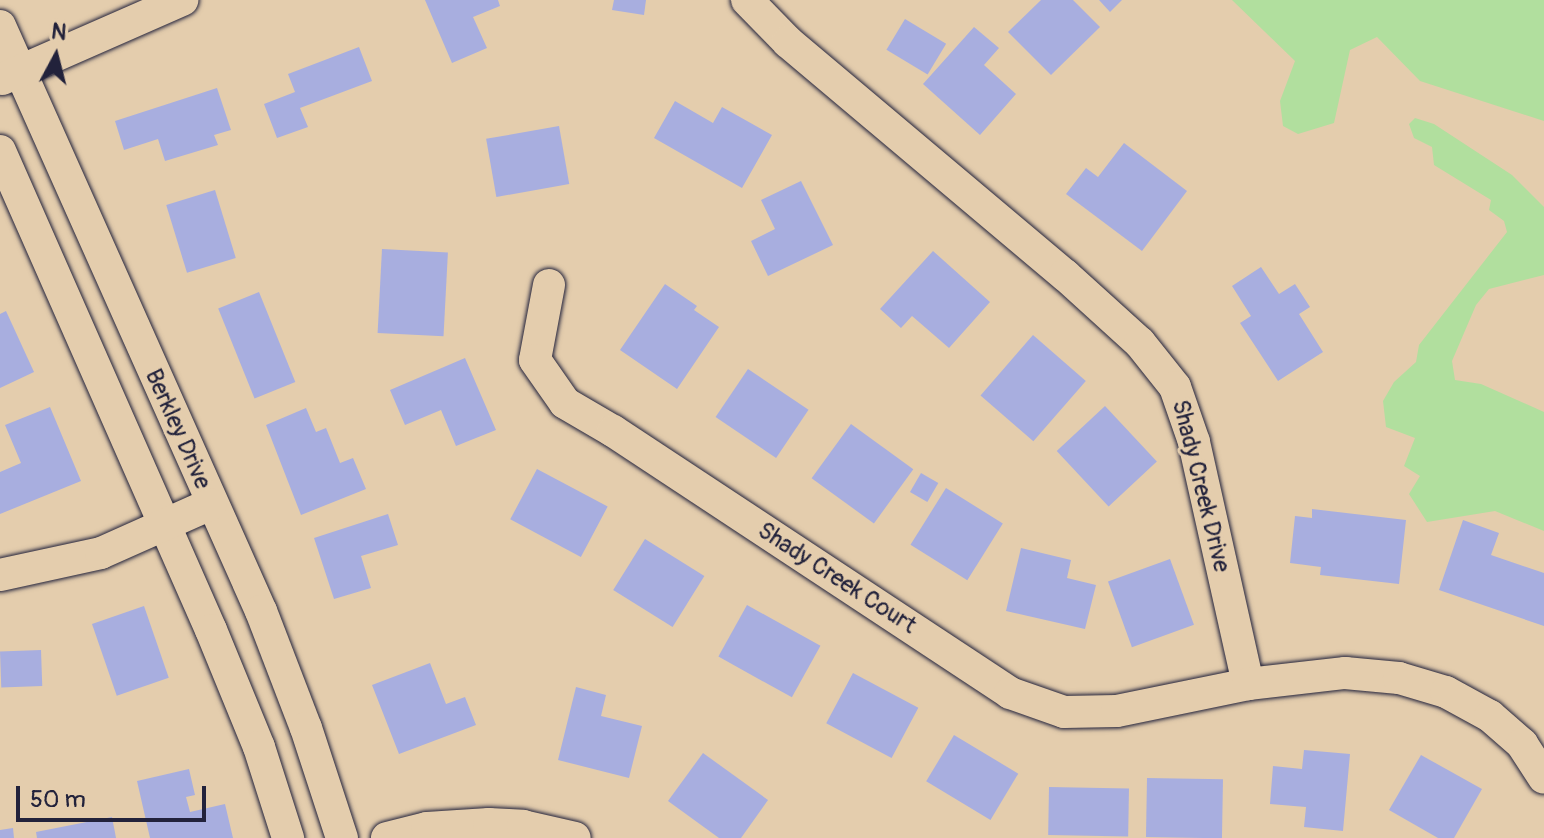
<!DOCTYPE html>
<html>
<head>
<meta charset="utf-8">
<style>
  body { margin:0 }
  #map { position:relative; width:1544px; height:838px; overflow:hidden; background:#e4cdad; font-family:Pangolin,sans-serif }
  div>[style] { position:absolute }
  .green>* { inset:0; background:#b1df9e }
  .building>* { inset:0; background:#a8aedf; transform-origin:0 0 }
  .roads { filter:drop-shadow(0 0 2px #22223b) drop-shadow(0 0 2px #22223b) }
  .minor>* { height:32px; margin:-16px; padding:0 16px; transform-origin:16px; border-radius:16px; background:#e4cdad }
  span { translate:-50% -50%; white-space:nowrap; text-align:center; line-height:1.15; -webkit-text-stroke:6px #e4cdad; paint-order:stroke }
  .street-label { font-size:24px; color:#22223b }
  .north { position:absolute; left:16px; top:16px; width:80px; height:80px; -webkit-text-stroke:6px #e4cdad; paint-order:stroke; rotate:7deg; font-size:22px; font-weight:700; line-height:32px; text-align:center; color:#22223b }
  .north::after { content:''; display:block; margin:auto; width:28px; height:36px; background:#22223b; clip-path:polygon(50% 0,100% 100%,50% 72%,0 100%) }
  .scale { position:absolute; left:16px; top:786px; width:190px; height:36px; box-sizing:border-box; border:4px solid #22223b; border-top:0; padding-left:10px; font-size:24px; line-height:28px; white-space:nowrap; color:#22223b; -webkit-text-stroke:6px #e4cdad; paint-order:stroke }
</style>
</head>
<body>
<div id="map">
  <div class="green">
    <i style="clip-path:polygon(1232px 0,1544px 0,1544px 121px,1420px 81px,1377px 37px,1350px 50px,1334px 123px,1298px 134px,1283px 126px,1280px 101px,1295px 61px)"></i>
    <i style="clip-path:polygon(1415px 118px,1434px 124px,1512px 175px,1544px 207px,1544px 275px,1489px 289px,1476px 305px,1452px 361px,1455px 380px,1481px 384px,1544px 412px,1544px 531px,1495px 511px,1427px 522px,1409px 494px,1420px 476px,1404px 466px,1415px 438px,1386px 427px,1383px 401px,1394px 382px,1416px 362px,1419px 345px,1507px 232px,1504px 221px,1489px 210px,1491px 200px,1434px 165px,1432px 147px,1414px 138px,1409px 124px)"></i>
  </div>
  <div class="building">
    <i style="clip-path:polygon(425px 0,498px 0,500px 6px,473px 17px,487px 48px,452px 63px)"></i>
    <i style="clip-path:polygon(614px 0,646px 0,644px 15px,612px 10px)"></i>
    <i style="clip-path:polygon(1041px 0,1073px 0,1100px 27px,1051px 75px,1008px 32px)"></i>
    <i style="clip-path:polygon(1099px 0,1122px 0,1110px 12px)"></i>
    <i style="left:905px;top:19px;width:48px;height:36px;rotate:31deg"></i>
    <i style="clip-path:polygon(974px 27px,999px 48px,984px 65px,1016px 94px,980px 135px,923px 84px)"></i>
    <i style="clip-path:polygon(359px 47px,372px 81px,300px 108px,308px 127px,277px 138px,264px 104px,295px 92px,288px 74px)"></i>
    <i style="clip-path:polygon(217px 88px,231px 130px,214px 135px,218px 145px,165px 161px,158px 139px,124px 150px,115px 121px)"></i>
    <i style="clip-path:polygon(675px 101px,713px 123px,722px 107px,772px 135px,742px 188px,654px 138px)"></i>
    <i style="left:559px;top:126px;width:59px;height:74px;rotate:80deg"></i>
    <i style="clip-path:polygon(1124px 143px,1187px 191px,1142px 251px,1066px 194px,1086px 168px,1098px 177px)"></i>
    <i style="clip-path:polygon(801px 181px,833px 245px,768px 276px,751px 241px,775px 229px,761px 200px)"></i>
    <i style="left:215px;top:190px;width:71px;height:51px;rotate:73deg"></i>
    <i style="left:382px;top:249px;width:66px;height:84px;rotate:3deg"></i>
    <i style="clip-path:polygon(933px 251px,990px 302px,949px 348px,912px 316px,901px 328px,880px 309px)"></i>
    <i style="clip-path:polygon(1261px 267px,1279px 294px,1295px 284px,1310px 307px,1299px 314px,1323px 352px,1278px 381px,1240px 323px,1251px 316px,1232px 286px)"></i>
    <i style="clip-path:polygon(665px 284px,697px 306px,694px 310px,719px 327px,677px 389px,620px 350px)"></i>
    <i style="left:259px;top:292px;width:97px;height:44px;rotate:68deg"></i>
    <i style="clip-path:polygon(6px 311px,34px 372px,0 388px,0 314px)"></i>
    <i style="left:1033px;top:335px;width:70px;height:80px;rotate:41deg"></i>
    <i style="clip-path:polygon(465px 358px,496px 430px,456px 446px,441px 410px,405px 425px,390px 390px)"></i>
    <i style="left:748px;top:369px;width:73px;height:58px;rotate:34deg"></i>
    <i style="left:1105px;top:406px;width:76px;height:66px;rotate:47deg"></i>
    <i style="clip-path:polygon(50px 407px,81px 481px,0 514px,0 472px,21px 463px,5px 425px)"></i>
    <i style="clip-path:polygon(306px 408px,316px 432px,326px 428px,340px 463px,353px 458px,366px 489px,301px 515px,266px 425px)"></i>
    <i style="left:851px;top:424px;width:77px;height:67px;rotate:36deg"></i>
    <i style="left:537px;top:469px;width:80px;height:57px;rotate:28deg"></i>
    <i style="left:921px;top:473px;width:20px;height:22px;rotate:30deg"></i>
    <i style="left:946px;top:488px;width:67px;height:67px;rotate:32deg"></i>
    <i style="clip-path:polygon(1312px 509px,1406px 520px,1399px 584px,1320px 575px,1321px 567px,1290px 563px,1295px 516px,1312px 518px)"></i>
    <i style="clip-path:polygon(388px 514px,398px 545px,361px 556px,371px 588px,334px 599px,314px 538px)"></i>
    <i style="clip-path:polygon(1463px 520px,1499px 533px,1491px 555px,1544px 573px,1544px 626px,1439px 590px)"></i>
    <i style="left:645px;top:539px;width:70px;height:60px;rotate:32deg"></i>
    <i style="clip-path:polygon(1021px 548px,1071px 560px,1067px 578px,1096px 585px,1085px 629px,1006px 611px)"></i>
    <i style="left:1170px;top:559px;width:70px;height:66px;rotate:70deg"></i>
    <i style="left:747px;top:605px;width:84px;height:59px;rotate:29deg"></i>
    <i style="left:144px;top:606px;width:76px;height:55px;rotate:71deg"></i>
    <i style="left:41px;top:650px;width:36px;height:41px;rotate:88deg"></i>
    <i style="clip-path:polygon(430px 663px,446px 704px,465px 697px,476px 725px,399px 754px,372px 685px)"></i>
    <i style="left:853px;top:673px;width:74px;height:57px;rotate:28deg"></i>
    <i style="clip-path:polygon(576px 687px,606px 695px,601px 716px,642px 726px,629px 778px,558px 760px)"></i>
    <i style="left:954px;top:735px;width:75px;height:54px;rotate:31deg"></i>
    <i style="clip-path:polygon(1304px 750px,1350px 754px,1343px 831px,1304px 827px,1306px 807px,1270px 804px,1273px 766px,1302px 769px)"></i>
    <i style="clip-path:polygon(703px 753px,768px 800px,741px 838px,719px 838px,668px 801px)"></i>
    <i style="clip-path:polygon(1421px 755px,1482px 789px,1454px 838px,1438px 838px,1389px 810px)"></i>
    <i style="clip-path:polygon(189px 769px,195px 795px,186px 797px,190px 812px,225px 804px,233px 838px,150px 838px,137px 781px)"></i>
    <i style="left:1147px;top:778px;width:76px;height:59px;rotate:1deg"></i>
    <i style="left:1049px;top:787px;width:80px;height:48px;rotate:1deg"></i>
    <i style="clip-path:polygon(112px 817px,116px 838px,37px 838px,36px 832px)"></i>
    <i style="clip-path:polygon(13px 828px,14px 838px,0 838px,0 830px)"></i>
  </div>
  <div class="roads">
    <div class="minor">
      <i style="left:747px;top:0;width:59px;rotate:45.7deg"></i>
      <i style="left:788px;top:42px;width:362px;rotate:40.1deg"></i>
      <i style="left:1065px;top:275px;width:101px;rotate:42.2deg"></i>
      <i style="left:1140px;top:343px;width:56px;rotate:51.5deg"></i>
      <i style="left:1175px;top:387px;width:58px;rotate:70.9deg"></i>
      <i style="left:1194px;top:442px;width:248px;rotate:77.4deg"></i>
      <i style="left:0;top:26px;width:641px;rotate:65.96deg"></i>
      <i style="left:261px;top:611px;width:125px;rotate:69deg"></i>
      <i style="left:306px;top:728px;width:116px;rotate:71.9deg"></i>
      <i style="left:2px;top:79px;width:197px;rotate:-23.7deg"></i>
      <i style="left:0;top:151px;width:523px;rotate:66.23deg"></i>
      <i style="left:211px;top:630px;width:126px;rotate:67.7deg"></i>
      <i style="left:259px;top:747px;width:96px;rotate:72.3deg"></i>
      <i style="left:549px;top:285px;width:76px;rotate:100.6deg"></i>
      <i style="left:535px;top:360px;width:52px;rotate:55.1deg"></i>
      <i style="left:565px;top:403px;width:56px;rotate:30.3deg"></i>
      <i style="left:613px;top:431px;width:476px;rotate:33.4deg"></i>
      <i style="left:1010px;top:693px;width:57px;rotate:19.4deg"></i>
      <i style="left:1064px;top:712px;width:53px;rotate:-1.1deg"></i>
      <i style="left:1117px;top:711px;width:134px;rotate:-11.6deg"></i>
      <i style="left:1248px;top:684px;width:98px;rotate:-6.5deg"></i>
      <i style="left:1345px;top:673px;width:54px;rotate:5.3deg"></i>
      <i style="left:1399px;top:678px;width:49px;rotate:16.6deg"></i>
      <i style="left:1446px;top:692px;width:50px;rotate:28.6deg"></i>
      <i style="left:1490px;top:716px;width:43px;rotate:41.2deg"></i>
      <i style="left:1522px;top:744px;width:40px;rotate:57.1deg"></i>
      <i style="left:0;top:575px;width:103px;rotate:-12.3deg"></i>
      <i style="left:101px;top:553px;width:120px;rotate:-24deg"></i>
      <i style="left:387px;top:838px;width:41px;rotate:-14deg"></i>
      <i style="left:427px;top:828px;width:62px;rotate:-3.7deg"></i>
      <i style="left:489px;top:824px;width:34px;rotate:3deg"></i>
      <i style="left:523px;top:826px;width:53px;rotate:13deg"></i>
    </div>
  </div>
  <div class="street-label">
    <span style="left:178px;top:429px;rotate:66deg">Berkley Drive</span>
    <span style="left:1201px;top:486px;rotate:76deg">Shady Creek Drive</span>
    <span style="left:837px;top:578px;rotate:33deg">Shady Creek Court</span>
  </div>
  <div class="north">N</div>
  <div class="scale">50 m</div>
</div>
</body>
</html>
